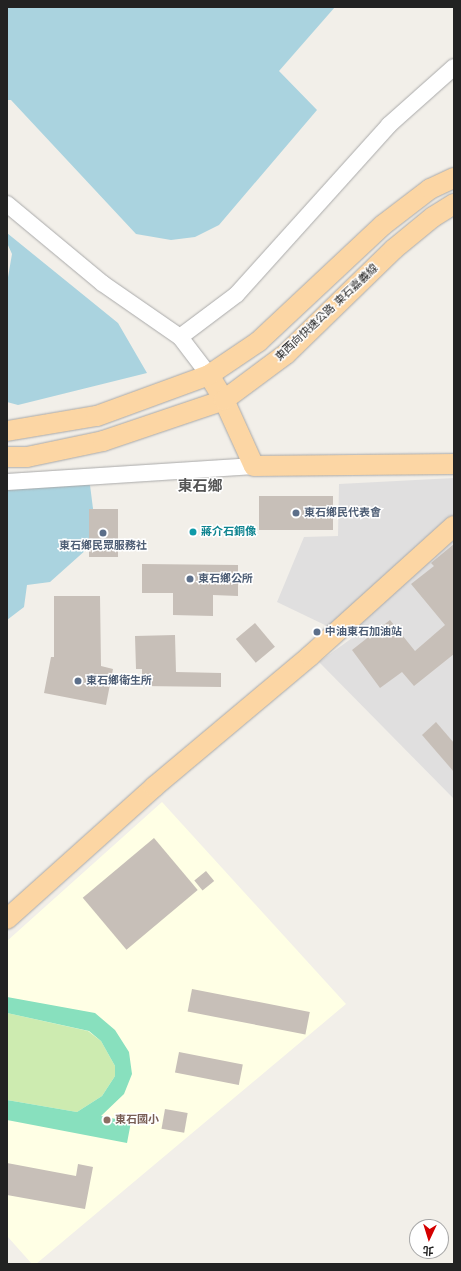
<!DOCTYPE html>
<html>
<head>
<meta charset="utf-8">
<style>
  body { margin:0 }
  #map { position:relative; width:461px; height:1271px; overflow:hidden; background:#f2efe9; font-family:"Work Sans","Noto Sans TC",sans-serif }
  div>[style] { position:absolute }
  .residential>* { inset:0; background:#e0dfdf }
  .education>* { inset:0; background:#ffffe5 }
  .grass>* { inset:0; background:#cdebb0 }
  .pitch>* { inset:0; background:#88e0be }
  .water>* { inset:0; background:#aad3df }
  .building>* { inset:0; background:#c7bfb8; transform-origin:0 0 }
  .roads { filter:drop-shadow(0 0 1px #a9a9a9) drop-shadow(0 0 1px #a9a9a9) }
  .minor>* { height:16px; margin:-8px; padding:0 8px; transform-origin:8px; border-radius:8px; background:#fff }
  .major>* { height:20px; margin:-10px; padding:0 10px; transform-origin:10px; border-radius:10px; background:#fcd6a4 }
  .dots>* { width:11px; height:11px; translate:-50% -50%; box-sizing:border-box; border:2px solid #fff; border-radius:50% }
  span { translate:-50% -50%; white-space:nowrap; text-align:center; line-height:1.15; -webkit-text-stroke:3px #fff; paint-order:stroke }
  .street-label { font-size:11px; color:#222 }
  .service-label { font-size:11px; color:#4e5e75; font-weight:700 }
  .left { translate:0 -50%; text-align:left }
  .culture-label { font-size:11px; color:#0d838f; font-weight:700 }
  .education-label { font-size:11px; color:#785e54; font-weight:700 }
  .district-label { font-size:15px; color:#555; font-weight:700 }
  .frame { position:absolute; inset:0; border:8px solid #222; pointer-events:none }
  .north { position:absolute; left:409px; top:1219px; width:40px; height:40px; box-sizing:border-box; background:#fff; border:1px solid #a7a7a7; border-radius:50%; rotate:184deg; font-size:11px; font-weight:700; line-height:16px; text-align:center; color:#222 }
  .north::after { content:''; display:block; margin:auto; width:14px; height:18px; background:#d40000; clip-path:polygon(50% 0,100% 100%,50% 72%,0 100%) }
</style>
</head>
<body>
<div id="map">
  <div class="residential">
    <i style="clip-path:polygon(454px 478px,454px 799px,319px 662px,352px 638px,277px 602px,304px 537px,338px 536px,339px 484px)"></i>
  </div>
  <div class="education">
    <i style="clip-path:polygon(162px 802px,346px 1004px,36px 1264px,32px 1264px,7px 1236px,7px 941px)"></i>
  </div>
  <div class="grass">
    <i style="clip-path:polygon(7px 1013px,88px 1031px,101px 1041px,115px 1066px,115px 1076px,102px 1096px,77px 1112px,7px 1100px)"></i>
  </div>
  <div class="pitch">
    <i style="clip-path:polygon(7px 997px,95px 1013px,115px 1030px,129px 1052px,132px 1074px,124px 1094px,101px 1116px,131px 1122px,127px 1143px,7px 1120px,7px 1100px,77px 1112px,102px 1096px,115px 1076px,115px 1066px,101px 1041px,89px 1031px,7px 1013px)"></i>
  </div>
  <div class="water">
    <i style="clip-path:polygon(7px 7px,335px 7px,279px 71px,317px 110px,219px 225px,195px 237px,171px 240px,136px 234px,11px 100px,7px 100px)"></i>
    <i style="clip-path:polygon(7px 233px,118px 323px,147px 373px,18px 405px,7px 402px,7px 283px,12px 254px,7px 243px)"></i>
    <i style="clip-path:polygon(7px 485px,90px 485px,97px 540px,50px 582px,27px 585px,24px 607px,7px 620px)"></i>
  </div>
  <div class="building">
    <i style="left:259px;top:496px;width:74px;height:34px"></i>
    <i style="left:89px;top:509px;width:29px;height:48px"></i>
    <i style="clip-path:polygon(454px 544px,454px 654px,414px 686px,402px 672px,380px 688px,352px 650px,390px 620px,415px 651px,445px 625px,411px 584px,434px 566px,431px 563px)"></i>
    <i style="clip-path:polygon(142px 564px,238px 565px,238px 596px,213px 595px,213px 616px,173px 615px,173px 593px,142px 593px)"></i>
    <i style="clip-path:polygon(54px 596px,100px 596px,101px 666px,113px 669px,106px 705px,44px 693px,51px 657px,54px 657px)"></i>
    <i style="left:255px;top:623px;width:31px;height:25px;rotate:50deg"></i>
    <i style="clip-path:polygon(175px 635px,176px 672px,221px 673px,221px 687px,142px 686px,142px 669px,136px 669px,135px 636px)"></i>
    <i style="clip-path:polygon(436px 722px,454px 743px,454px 772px,422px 735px)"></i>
    <i style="left:154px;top:838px;width:68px;height:93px;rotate:50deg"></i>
    <i style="left:206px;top:871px;width:13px;height:15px;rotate:51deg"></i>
    <i style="left:192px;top:989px;width:120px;height:23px;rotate:11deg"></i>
    <i style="left:179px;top:1052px;width:65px;height:21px;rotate:11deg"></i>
    <i style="left:165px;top:1109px;width:23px;height:20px;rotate:10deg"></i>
    <i style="clip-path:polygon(7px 1163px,76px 1176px,78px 1164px,93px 1167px,85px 1209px,7px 1195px)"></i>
  </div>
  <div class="roads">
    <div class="minor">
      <i style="left:7px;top:204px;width:124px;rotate:39.7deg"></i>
      <i style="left:102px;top:283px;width:95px;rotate:34.7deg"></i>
      <i style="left:180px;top:337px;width:48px;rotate:52.7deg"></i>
      <i style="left:180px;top:337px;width:71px;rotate:-37deg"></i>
      <i style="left:237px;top:294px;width:227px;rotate:-48deg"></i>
      <i style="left:389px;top:125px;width:87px;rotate:-41.7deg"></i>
      <i style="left:7px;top:482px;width:248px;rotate:-3.7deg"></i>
    </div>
    <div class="major">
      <i style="left:209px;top:375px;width:29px;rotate:59deg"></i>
      <i style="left:224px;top:400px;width:72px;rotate:65.6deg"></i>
      <i style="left:254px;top:466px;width:200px;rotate:-0.6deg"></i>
      <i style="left:7px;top:431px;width:91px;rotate:-9.5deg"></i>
      <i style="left:97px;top:416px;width:119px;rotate:-20.1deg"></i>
      <i style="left:209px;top:375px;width:59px;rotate:-34deg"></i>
      <i style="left:258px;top:342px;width:171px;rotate:-43.1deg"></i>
      <i style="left:383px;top:225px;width:59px;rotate:-37.5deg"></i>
      <i style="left:430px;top:189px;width:26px;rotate:-25deg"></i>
      <i style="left:7px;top:457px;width:20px"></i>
      <i style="left:27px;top:457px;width:78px;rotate:-11.9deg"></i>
      <i style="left:103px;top:441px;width:128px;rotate:-18.7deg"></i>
      <i style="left:224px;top:400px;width:77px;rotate:-36.6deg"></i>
      <i style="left:286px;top:354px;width:151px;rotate:-44.2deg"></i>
      <i style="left:394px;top:249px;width:50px;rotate:-39.4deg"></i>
      <i style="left:433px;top:217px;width:25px;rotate:-32deg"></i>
      <i style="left:7px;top:919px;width:198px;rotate:-41.9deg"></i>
      <i style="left:154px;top:787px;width:204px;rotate:-40deg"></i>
      <i style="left:310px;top:656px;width:194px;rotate:-42.1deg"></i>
    </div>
  </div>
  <div class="dots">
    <i style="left:296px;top:513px;background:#5c6f8a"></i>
    <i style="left:193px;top:532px;background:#0f9aa8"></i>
    <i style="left:103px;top:533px;background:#5c6f8a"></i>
    <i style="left:190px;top:579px;background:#5c6f8a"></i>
    <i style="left:317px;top:632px;background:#5c6f8a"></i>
    <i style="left:78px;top:681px;background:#5c6f8a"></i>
    <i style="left:107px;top:1120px;background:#8d6e63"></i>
  </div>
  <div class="street-label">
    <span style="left:327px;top:313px;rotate:-43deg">東西向快速公路 東石嘉義線</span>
  </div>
  <div class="service-label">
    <span class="left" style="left:304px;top:513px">東石鄉民代表會</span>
    <span style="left:103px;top:546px">東石鄉民眾服務社</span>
    <span class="left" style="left:198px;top:579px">東石鄉公所</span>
    <span class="left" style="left:325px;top:632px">中油東石加油站</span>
    <span class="left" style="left:86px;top:681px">東石鄉衛生所</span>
  </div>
  <div class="culture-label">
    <span class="left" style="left:201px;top:532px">蔣介石銅像</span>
  </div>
  <div class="education-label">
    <span class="left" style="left:115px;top:1120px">東石國小</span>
  </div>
  <div class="district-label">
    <span style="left:200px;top:487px">東石鄉</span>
  </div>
  <div class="frame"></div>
  <div class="north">北</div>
</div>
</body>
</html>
